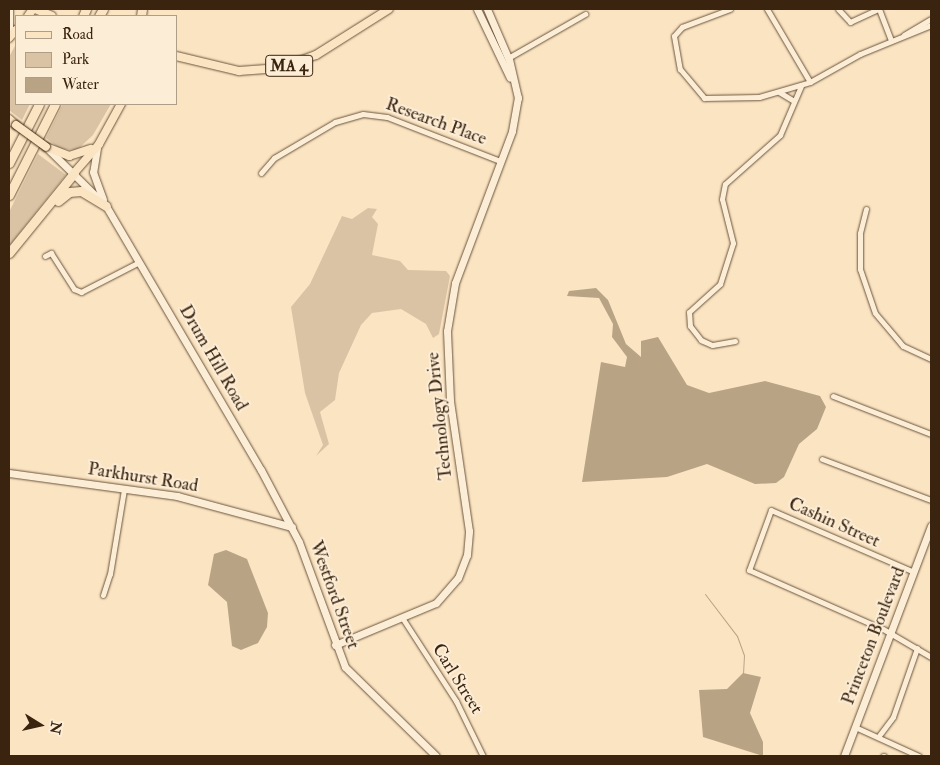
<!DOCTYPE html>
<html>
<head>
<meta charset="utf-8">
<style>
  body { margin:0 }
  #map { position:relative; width:940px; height:765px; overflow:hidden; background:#fbe4c2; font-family:"IM FELL Double Pica",serif }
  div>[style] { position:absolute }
  .green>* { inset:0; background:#dac3a4 }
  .water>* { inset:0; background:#b9a385 }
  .stream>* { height:1px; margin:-0.5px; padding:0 0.5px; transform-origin:0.5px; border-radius:0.5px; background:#b9a385 }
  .roads { filter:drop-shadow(0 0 1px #6a543c) drop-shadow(0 0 1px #6a543c) }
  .street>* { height:5px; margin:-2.5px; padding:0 2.5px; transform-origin:2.5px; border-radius:2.5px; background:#fcedd7 }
  .secondary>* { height:7px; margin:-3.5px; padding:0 3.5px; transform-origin:3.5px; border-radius:3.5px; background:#fcedd7 }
  .primary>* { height:8px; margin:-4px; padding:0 4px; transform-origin:4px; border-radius:4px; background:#fbe4c2 }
  .highway>* { height:9px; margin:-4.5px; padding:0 4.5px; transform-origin:4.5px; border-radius:4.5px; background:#fbe4c2 }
  .bridges { filter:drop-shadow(0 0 1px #3a2410) drop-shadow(0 0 1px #3a2410) }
  .primary-bridge>* { height:8px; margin:-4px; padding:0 4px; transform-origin:4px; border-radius:4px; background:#fbe4c2 }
  span { translate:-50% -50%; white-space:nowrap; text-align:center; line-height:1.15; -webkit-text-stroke:4px #fcedd7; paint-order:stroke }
  .shield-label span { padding:1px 4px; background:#fcedd7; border:1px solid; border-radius:4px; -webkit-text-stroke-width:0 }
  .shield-label { font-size:16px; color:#3a2410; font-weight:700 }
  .street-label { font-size:18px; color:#3a2410 }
  .frame { position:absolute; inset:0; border:10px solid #3a2410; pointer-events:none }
  .legend { position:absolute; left:15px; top:15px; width:162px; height:90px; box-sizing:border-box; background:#fcedd7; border:1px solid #ae9d87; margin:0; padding:6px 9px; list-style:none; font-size:15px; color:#3a2410 }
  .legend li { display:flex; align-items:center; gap:10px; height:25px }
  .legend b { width:25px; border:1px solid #ae9d87 }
  .north { position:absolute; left:15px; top:700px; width:50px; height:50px; -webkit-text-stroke:4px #fcedd7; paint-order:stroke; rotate:100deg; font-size:14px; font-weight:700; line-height:20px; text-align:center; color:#3a2410 }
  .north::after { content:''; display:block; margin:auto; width:18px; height:22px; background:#3a2410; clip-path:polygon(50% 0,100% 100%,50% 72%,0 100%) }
</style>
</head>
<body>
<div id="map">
  <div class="green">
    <i style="clip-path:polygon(16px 44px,16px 104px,30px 104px,22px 120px,9px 110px,9px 57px)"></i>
    <i style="clip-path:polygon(63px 104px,111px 104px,93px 135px,77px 150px,60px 149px,46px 138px)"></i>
    <i style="clip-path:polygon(38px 154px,66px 175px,9px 246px,9px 212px)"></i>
    <i style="clip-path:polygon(368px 208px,377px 209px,372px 217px,378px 224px,372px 255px,400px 261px,408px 270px,446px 271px,450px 276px,439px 334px,433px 338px,426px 324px,401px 309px,372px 313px,361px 325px,339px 373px,335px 400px,320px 412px,329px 444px,316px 456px,323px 445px,305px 393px,291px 307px,310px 284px,342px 216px,352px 219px)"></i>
  </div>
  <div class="water">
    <i style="clip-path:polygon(596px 288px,608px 300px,626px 344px,641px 357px,641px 341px,658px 337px,687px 385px,709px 393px,765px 381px,820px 396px,826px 407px,817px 429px,799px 444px,784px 477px,776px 483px,755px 484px,707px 464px,667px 477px,582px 482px,601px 362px,625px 367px,627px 357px,612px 337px,613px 324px,599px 298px,567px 296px,569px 291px)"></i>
    <i style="clip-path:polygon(226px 550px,247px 559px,268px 613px,267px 627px,258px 643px,241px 650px,232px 646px,227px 602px,208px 585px,214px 554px)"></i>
    <i style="clip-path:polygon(743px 673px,761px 677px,750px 713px,763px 742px,763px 756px,703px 737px,699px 690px,727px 689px)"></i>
  </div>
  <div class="stream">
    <i style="left:705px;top:594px;width:53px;rotate:52.7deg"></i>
    <i style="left:737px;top:636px;width:20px;rotate:70deg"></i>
    <i style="left:744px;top:655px;width:19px;rotate:93deg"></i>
  </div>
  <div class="roads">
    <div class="street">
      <i style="left:730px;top:9px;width:51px;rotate:159.4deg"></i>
      <i style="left:682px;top:27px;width:12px;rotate:132deg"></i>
      <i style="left:674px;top:36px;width:34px;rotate:80deg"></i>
      <i style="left:680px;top:69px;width:38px;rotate:50deg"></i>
      <i style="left:704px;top:98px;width:55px;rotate:-1deg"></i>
      <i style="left:759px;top:97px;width:53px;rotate:-16.4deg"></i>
      <i style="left:810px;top:82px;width:85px;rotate:-120.5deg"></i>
      <i style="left:838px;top:9px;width:18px;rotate:47deg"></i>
      <i style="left:850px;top:22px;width:31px;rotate:-25deg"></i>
      <i style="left:879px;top:9px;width:34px;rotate:69deg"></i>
      <i style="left:904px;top:35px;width:31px;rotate:-31deg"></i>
      <i style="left:508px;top:58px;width:89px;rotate:-29.7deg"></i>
      <i style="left:810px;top:82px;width:57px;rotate:-29.2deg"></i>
      <i style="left:860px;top:54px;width:77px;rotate:-22.2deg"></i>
      <i style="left:779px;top:92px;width:17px;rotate:31deg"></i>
      <i style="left:261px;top:173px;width:20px;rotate:-49deg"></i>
      <i style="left:274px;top:158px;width:71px;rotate:-30.5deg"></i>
      <i style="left:335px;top:122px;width:29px;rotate:-16deg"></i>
      <i style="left:363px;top:114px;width:24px;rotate:7deg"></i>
      <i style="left:387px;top:117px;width:121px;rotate:21.3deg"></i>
      <i style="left:866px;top:209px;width:25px;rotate:104deg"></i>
      <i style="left:860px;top:233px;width:36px;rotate:90deg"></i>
      <i style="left:860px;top:269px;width:46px;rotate:71.2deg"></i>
      <i style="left:875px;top:313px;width:43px;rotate:49.7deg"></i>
      <i style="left:903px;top:346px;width:31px;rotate:25deg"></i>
      <i style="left:45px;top:256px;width:7px;rotate:-27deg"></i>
      <i style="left:51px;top:253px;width:43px;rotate:57.4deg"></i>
      <i style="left:74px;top:289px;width:8px;rotate:23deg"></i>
      <i style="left:81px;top:292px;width:65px;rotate:-27.3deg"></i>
      <i style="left:735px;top:341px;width:23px;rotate:170deg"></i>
      <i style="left:712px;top:345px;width:12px;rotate:-156deg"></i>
      <i style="left:701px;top:340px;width:18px;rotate:-128deg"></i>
      <i style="left:690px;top:326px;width:14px;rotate:-94deg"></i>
      <i style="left:689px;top:312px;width:42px;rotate:-42.1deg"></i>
      <i style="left:720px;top:284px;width:43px;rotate:-72.4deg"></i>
      <i style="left:733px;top:243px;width:45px;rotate:-104deg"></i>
      <i style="left:722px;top:199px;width:15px;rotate:-79deg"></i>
      <i style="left:725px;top:184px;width:74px;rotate:-41.7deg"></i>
      <i style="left:780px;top:135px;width:53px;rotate:-66.8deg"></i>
      <i style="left:833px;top:396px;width:105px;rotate:21.2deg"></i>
      <i style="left:822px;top:459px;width:116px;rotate:20.6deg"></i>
      <i style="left:914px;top:572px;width:156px;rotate:-156.6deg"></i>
      <i style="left:771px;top:510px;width:64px;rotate:110.1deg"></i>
      <i style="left:749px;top:570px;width:146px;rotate:23.8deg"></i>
      <i style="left:883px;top:629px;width:56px;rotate:30.3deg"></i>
      <i style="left:103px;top:595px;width:22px;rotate:-72deg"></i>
      <i style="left:110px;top:574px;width:86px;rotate:-80.6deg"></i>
      <i style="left:403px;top:619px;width:98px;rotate:57.1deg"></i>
      <i style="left:456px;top:701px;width:61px;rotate:63.9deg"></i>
      <i style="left:855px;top:727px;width:70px;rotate:24.4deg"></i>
      <i style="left:878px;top:737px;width:25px;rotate:-53deg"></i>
      <i style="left:893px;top:717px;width:73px;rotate:-70.8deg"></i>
      <i style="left:883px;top:756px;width:1px"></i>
    </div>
    <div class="secondary">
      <i style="left:9px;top:9px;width:20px;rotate:90deg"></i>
      <i style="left:477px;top:9px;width:76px;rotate:64.4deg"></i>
      <i style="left:46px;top:147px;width:84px;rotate:44.5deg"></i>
      <i style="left:106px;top:206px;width:306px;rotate:59.6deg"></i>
      <i style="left:261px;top:470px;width:81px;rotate:62.2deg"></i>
      <i style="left:299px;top:542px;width:133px;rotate:69.8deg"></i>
      <i style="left:345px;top:667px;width:127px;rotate:44.4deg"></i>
      <i style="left:97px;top:148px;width:24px;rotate:99deg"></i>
      <i style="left:93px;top:172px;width:29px;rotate:70deg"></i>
      <i style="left:9px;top:473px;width:170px;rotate:7.8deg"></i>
      <i style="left:177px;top:496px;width:119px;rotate:15.1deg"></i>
      <i style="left:335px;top:645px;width:109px;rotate:-22.6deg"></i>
      <i style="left:436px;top:603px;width:33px;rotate:-49deg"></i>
      <i style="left:458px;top:578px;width:25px;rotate:-69deg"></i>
      <i style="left:467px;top:555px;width:24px;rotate:-85deg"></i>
      <i style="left:469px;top:531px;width:132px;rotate:-98.3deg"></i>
      <i style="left:450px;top:400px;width:69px;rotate:-92.5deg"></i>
      <i style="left:447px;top:331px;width:49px;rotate:-80.5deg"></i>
      <i style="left:455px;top:283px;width:162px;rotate:-69.4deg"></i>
      <i style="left:512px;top:131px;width:34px;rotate:-80deg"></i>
      <i style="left:518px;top:98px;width:39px;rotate:-103deg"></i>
      <i style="left:509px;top:60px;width:56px;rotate:-113.3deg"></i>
      <i style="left:844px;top:756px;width:246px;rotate:-69.3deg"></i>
    </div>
    <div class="primary">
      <i style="left:35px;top:9px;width:18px;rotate:22deg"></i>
      <i style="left:28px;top:16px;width:9px;rotate:-54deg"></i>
      <i style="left:9px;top:38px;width:11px;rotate:-49deg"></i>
      <i style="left:176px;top:56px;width:65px;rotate:13.4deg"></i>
      <i style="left:239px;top:71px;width:41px;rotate:-4.2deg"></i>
      <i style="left:280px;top:68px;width:38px;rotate:-20deg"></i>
      <i style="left:316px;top:55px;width:86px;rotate:-32.2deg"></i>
      <i style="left:9px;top:119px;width:9px;rotate:41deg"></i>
      <i style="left:46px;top:147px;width:25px;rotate:21deg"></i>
      <i style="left:69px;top:156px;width:23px;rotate:-18deg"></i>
      <i style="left:74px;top:173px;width:38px;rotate:-49deg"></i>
      <i style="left:99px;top:144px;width:46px;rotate:-61.2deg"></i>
    </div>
    <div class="highway">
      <i style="left:83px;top:16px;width:8px;rotate:-67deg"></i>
      <i style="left:99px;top:16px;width:8px;rotate:-60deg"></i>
      <i style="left:141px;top:16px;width:7px;rotate:-82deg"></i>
      <i style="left:9px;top:163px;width:66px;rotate:-63deg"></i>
      <i style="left:9px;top:195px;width:102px;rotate:-63.2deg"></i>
      <i style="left:58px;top:201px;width:14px;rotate:-39deg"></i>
      <i style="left:69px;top:192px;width:12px;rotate:-5deg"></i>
      <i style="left:81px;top:191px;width:29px;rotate:31deg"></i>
      <i style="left:9px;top:253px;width:103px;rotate:-50.9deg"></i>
    </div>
  </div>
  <div class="bridges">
    <div class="primary-bridge">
      <i style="left:16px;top:125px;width:37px;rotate:36deg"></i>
    </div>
  </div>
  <div class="shield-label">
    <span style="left:289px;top:66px">MA 4</span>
  </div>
  <div class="street-label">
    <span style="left:436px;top:122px;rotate:20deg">Research Place</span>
    <span style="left:213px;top:358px;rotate:60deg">Drum Hill Road</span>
    <span style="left:440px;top:416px;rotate:-96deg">Technology Drive</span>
    <span style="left:143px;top:478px;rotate:9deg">Parkhurst Road</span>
    <span style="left:834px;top:523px;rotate:24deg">Cashin Street</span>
    <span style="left:334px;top:595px;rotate:70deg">Westford Street</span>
    <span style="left:874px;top:636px;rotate:-69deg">Princeton Boulevard</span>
    <span style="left:457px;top:679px;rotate:58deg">Carl Street</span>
  </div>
  <div class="frame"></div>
  <ul class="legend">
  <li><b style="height:6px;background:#fbe4c2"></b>Road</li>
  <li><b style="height:14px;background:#dac3a4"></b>Park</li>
  <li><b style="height:14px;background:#b9a385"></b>Water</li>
  </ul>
  <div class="north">N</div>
</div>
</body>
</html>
